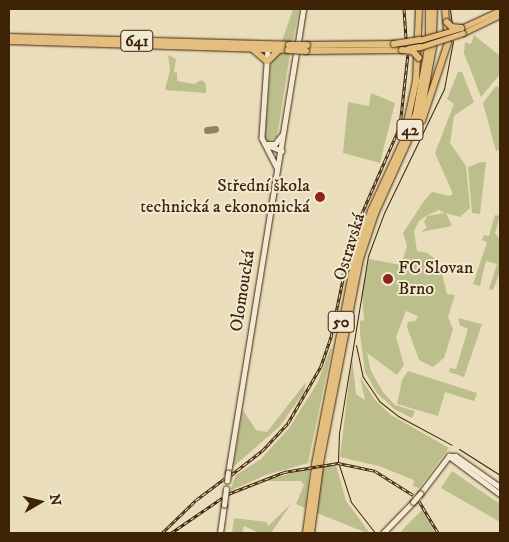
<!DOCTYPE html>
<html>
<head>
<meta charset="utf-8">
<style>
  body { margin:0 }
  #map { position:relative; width:509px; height:542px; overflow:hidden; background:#e9ddbc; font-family:"IM FELL DW Pica",serif }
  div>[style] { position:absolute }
  .green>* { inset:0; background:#bcbf8c }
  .taxiway>* { height:7px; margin:-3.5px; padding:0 3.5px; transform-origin:3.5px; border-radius:3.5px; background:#948062 }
  .roads { filter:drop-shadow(0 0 1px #3e2307) drop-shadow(0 0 1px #3e2307) }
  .secondary>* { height:4.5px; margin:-2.25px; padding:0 2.25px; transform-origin:2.25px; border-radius:2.25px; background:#f1e9d3 }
  .primary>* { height:5px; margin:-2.5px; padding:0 2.5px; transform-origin:2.5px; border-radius:2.5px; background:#e4be7e }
  .trunk>* { height:5.5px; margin:-2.75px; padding:0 2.75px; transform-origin:2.75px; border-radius:2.75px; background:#e4be7e }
  .tram>* { height:1px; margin:-0.5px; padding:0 0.5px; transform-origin:0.5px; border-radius:0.5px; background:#3e2307 }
  .rail>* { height:3px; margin-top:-1.5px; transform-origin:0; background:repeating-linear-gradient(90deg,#f1e9d3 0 4px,#3e2307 0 8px); box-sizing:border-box; border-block:1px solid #3e2307 }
  .bridges { filter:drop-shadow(0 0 1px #3e2307) drop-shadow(0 0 1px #3e2307) }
  .secondary-bridge>* { height:4.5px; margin:-2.25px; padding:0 2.25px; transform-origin:2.25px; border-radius:2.25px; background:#f1e9d3 }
  .primary-bridge>* { height:5px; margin:-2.5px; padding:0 2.5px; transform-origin:2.5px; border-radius:2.5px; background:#e4be7e }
  .trunk-bridge>* { height:5.5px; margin:-2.75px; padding:0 2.75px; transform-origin:2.75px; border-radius:2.75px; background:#e4be7e }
  .dots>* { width:14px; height:14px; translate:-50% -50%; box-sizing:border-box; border:2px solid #f1e9d3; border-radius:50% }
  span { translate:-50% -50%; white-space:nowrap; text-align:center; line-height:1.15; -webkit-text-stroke:4px #f1e9d3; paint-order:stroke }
  .shield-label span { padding:1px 4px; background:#f1e9d3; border:1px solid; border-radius:4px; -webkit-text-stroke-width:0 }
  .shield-label { font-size:16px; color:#3e2307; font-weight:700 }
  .poi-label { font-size:18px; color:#3e2307 }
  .right { translate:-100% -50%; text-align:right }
  .left { translate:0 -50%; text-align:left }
  .street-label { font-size:18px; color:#3e2307 }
  .frame { position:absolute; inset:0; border:10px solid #3e2307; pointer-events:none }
  .north { position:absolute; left:15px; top:477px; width:50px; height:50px; -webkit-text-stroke:4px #f1e9d3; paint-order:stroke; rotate:82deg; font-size:14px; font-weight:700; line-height:20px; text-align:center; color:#3e2307 }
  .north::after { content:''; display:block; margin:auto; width:18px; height:22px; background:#3e2307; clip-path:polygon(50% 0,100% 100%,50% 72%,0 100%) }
</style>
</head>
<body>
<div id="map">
  <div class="green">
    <i style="clip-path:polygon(293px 9px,299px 9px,293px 41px,282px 41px)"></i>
    <i style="clip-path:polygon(474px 35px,500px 56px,500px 74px,481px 97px,464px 53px,465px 42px,471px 44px)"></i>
    <i style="clip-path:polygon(278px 53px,290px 54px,277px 137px,268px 142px,265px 138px,271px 64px)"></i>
    <i style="clip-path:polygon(168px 55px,176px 59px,174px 72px,177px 73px,177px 81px,194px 84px,202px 80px,206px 84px,206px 93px,165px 90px,170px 70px)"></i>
    <i style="clip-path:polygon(458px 72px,462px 72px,474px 102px,454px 116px,450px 143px,466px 166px,470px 208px,460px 217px,446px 213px,452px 226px,420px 232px,427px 228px,424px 222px,427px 216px,445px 213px,439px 210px,426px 216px,419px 221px,414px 231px,417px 251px,427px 253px,439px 262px,447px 294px,455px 295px,448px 317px,453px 329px,444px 358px,433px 367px,419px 360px,407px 327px,408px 322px,415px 321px,418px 316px,406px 311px,396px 337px,404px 365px,397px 375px,367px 353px,371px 371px,383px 392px,395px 405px,415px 411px,412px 418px,394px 409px,377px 393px,365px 372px,360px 333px,360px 321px,364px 320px,362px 294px,369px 259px,401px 265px,407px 246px,403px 233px,424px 201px,432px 192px,449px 196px,453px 194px,435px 153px,454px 104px,447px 99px)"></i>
    <i style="clip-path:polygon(496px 86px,500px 88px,500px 149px,496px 151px,483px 103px)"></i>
    <i style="clip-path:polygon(371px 93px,395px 103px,380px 163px,343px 153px,348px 102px,369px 106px)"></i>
    <i style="clip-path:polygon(481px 162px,486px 162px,480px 214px,472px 213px,468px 167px)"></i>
    <i style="clip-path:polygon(495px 215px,500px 216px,495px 233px,500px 240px,500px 272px,493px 290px,489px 289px,497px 264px,486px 261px,480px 286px,473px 284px,487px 242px,482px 240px,484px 235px,489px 236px)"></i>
    <i style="clip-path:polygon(458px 318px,482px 324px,464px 377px,449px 372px,450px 368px,456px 369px,468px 329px,460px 325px)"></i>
    <i style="clip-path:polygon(330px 349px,332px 349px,308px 463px,266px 475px,230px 491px,236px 475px,261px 459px,289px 428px,318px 382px)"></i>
    <i style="clip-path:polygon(352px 357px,356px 394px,365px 400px,360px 377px,375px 400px,391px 415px,449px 448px,419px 488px,413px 486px,414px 480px,379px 466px,340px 457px)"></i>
    <i style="clip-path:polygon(408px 371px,477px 393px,474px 401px,445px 392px,438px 416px,397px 404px,402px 380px)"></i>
    <i style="clip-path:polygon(306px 382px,304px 392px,280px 426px,233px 467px,243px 410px,256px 430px,267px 432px)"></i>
    <i style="clip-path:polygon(336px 465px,346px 501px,369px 532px,367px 533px,317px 513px,323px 466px)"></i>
    <i style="clip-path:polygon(310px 468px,305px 508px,296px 504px,304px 485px,301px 481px,264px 481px)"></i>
    <i style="clip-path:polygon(452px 471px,500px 504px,500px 522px,441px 488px)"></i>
    <i style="clip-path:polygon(291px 504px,271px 533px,259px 533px,244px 526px,242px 533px,232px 533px,234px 518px,267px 522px,268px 526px)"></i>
    <i style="clip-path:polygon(423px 509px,435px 533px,400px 533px,406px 526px)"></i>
  </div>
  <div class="taxiway">
    <i style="left:207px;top:130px;width:8px;rotate:-7deg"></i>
  </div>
  <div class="roads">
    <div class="secondary">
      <i style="left:298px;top:42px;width:33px;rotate:-81deg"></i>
      <i style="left:268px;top:49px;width:89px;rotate:93.9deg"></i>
      <i style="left:262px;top:138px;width:34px;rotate:63deg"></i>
      <i style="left:265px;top:144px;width:18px;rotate:22deg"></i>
      <i style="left:265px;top:144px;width:10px"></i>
      <i style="left:275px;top:144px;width:11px;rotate:-52deg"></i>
      <i style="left:449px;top:456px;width:64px;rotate:36.7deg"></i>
      <i style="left:449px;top:456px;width:7px"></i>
      <i style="left:456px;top:456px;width:54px;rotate:35.2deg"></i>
      <i style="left:228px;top:473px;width:424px;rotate:-80.8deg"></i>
      <i style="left:420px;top:494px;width:48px;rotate:-52.7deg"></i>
      <i style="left:220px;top:533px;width:28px;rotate:-82deg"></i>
      <i style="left:383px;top:533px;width:43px;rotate:-45.9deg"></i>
    </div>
    <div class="primary">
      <i style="left:461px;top:28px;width:43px;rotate:-24.8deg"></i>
      <i style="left:463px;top:33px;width:41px;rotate:-25.9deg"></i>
    </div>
    <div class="trunk">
      <i style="left:433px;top:35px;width:26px;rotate:-88deg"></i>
      <i style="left:429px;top:36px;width:27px;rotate:-90deg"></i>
      <i style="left:9px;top:37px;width:280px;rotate:1.6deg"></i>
      <i style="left:9px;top:41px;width:279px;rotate:1.8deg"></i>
      <i style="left:307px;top:45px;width:87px;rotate:-0.7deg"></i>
      <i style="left:254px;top:50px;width:17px;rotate:40deg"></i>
      <i style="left:306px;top:51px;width:96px;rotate:-0.6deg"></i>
      <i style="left:269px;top:60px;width:14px;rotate:-45deg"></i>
      <i style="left:422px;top:121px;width:82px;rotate:-71.6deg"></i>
      <i style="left:448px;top:43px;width:34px;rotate:-95deg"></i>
      <i style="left:405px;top:132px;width:52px;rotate:-77.8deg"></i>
      <i style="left:416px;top:81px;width:72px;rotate:-87.6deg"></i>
      <i style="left:320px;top:463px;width:208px;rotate:-78.9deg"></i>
      <i style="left:360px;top:259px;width:47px;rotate:-71.6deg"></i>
      <i style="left:375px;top:214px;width:112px;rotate:-65.7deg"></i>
      <i style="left:421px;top:112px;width:66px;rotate:-79.5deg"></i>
      <i style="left:315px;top:464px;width:210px;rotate:-79deg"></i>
      <i style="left:355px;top:258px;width:50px;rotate:-71.2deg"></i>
      <i style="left:371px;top:211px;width:107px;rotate:-65.1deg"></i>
      <i style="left:416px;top:114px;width:67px;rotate:-79.7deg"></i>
      <i style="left:306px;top:533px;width:67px;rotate:-82.2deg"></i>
      <i style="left:311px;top:533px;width:68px;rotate:-82.3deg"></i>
    </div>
  </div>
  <div class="tram">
    <i style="left:450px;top:9px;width:16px;rotate:83deg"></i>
    <i style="left:356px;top:345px;width:33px;rotate:78deg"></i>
    <i style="left:363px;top:377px;width:29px;rotate:56deg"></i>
    <i style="left:379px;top:401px;width:24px;rotate:38deg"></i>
    <i style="left:398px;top:416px;width:61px;rotate:28.2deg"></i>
    <i style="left:459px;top:449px;width:49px;rotate:32.4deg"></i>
    <i style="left:338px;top:462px;width:29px;rotate:-88deg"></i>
    <i style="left:339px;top:433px;width:179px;rotate:-80.7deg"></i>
    <i style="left:368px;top:256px;width:46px;rotate:-69.6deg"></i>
    <i style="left:384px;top:213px;width:138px;rotate:-64.2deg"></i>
    <i style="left:444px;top:89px;width:49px;rotate:-79.4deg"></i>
    <i style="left:339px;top:465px;width:39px;rotate:72deg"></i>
    <i style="left:351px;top:502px;width:39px;rotate:52deg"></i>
  </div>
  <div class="rail">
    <i style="left:404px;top:9px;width:32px;rotate:86deg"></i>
    <i style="left:231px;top:475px;width:39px;rotate:-38deg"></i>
    <i style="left:262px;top:451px;width:38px;rotate:-47deg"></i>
    <i style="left:288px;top:423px;width:66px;rotate:-59.9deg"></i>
    <i style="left:321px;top:366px;width:31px;rotate:-71deg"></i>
    <i style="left:331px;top:337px;width:103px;rotate:-78.3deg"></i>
    <i style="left:352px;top:236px;width:120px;rotate:-66.4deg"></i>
    <i style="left:400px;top:126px;width:72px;rotate:-83.7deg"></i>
    <i style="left:228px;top:494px;width:60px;rotate:-21.4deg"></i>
    <i style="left:284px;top:472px;width:55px;rotate:-9.5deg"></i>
    <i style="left:338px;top:463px;width:38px;rotate:12deg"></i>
    <i style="left:375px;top:471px;width:45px;rotate:32.3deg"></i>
    <i style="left:419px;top:501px;width:37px;rotate:59deg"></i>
    <i style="left:162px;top:533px;width:47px;rotate:-44.1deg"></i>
    <i style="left:196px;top:500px;width:36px;rotate:-37deg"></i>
    <i style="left:171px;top:533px;width:62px;rotate:-34.5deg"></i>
  </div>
  <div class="bridges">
    <div class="secondary-bridge">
      <i style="left:227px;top:481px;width:8px;rotate:-83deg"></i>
      <i style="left:413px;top:502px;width:11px;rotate:-49deg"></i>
      <i style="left:224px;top:505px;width:16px;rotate:-83deg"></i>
    </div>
    <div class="primary-bridge">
      <i style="left:420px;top:40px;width:43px;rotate:-16.3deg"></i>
      <i style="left:420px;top:47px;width:45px;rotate:-18deg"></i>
    </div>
    <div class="trunk-bridge">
      <i style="left:447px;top:22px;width:7px;rotate:45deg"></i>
      <i style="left:452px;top:27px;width:9px;rotate:6deg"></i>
      <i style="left:394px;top:44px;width:26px;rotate:-9deg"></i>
      <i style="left:289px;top:45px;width:18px"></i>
      <i style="left:409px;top:49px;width:11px;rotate:-10deg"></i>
      <i style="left:288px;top:50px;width:18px;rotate:3deg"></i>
      <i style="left:402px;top:50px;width:11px;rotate:5deg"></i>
      <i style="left:413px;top:51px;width:9px;rotate:49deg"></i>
    </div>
  </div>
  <div class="dots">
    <i style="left:320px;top:197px;background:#8f2418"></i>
    <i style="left:388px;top:279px;background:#8f2418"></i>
  </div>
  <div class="shield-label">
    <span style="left:137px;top:41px">641</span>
    <span style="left:410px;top:130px">42</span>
    <span style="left:341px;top:322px">50</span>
  </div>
  <div class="poi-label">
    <span class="right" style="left:310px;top:197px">Střední škola<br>technická a ekonomická</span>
    <span class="left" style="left:398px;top:279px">FC Slovan<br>Brno</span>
  </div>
  <div class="street-label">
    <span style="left:350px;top:247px;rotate:-73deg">Ostravská</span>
    <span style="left:243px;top:291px;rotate:-81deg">Olomoucká</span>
  </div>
  <div class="frame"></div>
  <div class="north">N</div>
</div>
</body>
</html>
